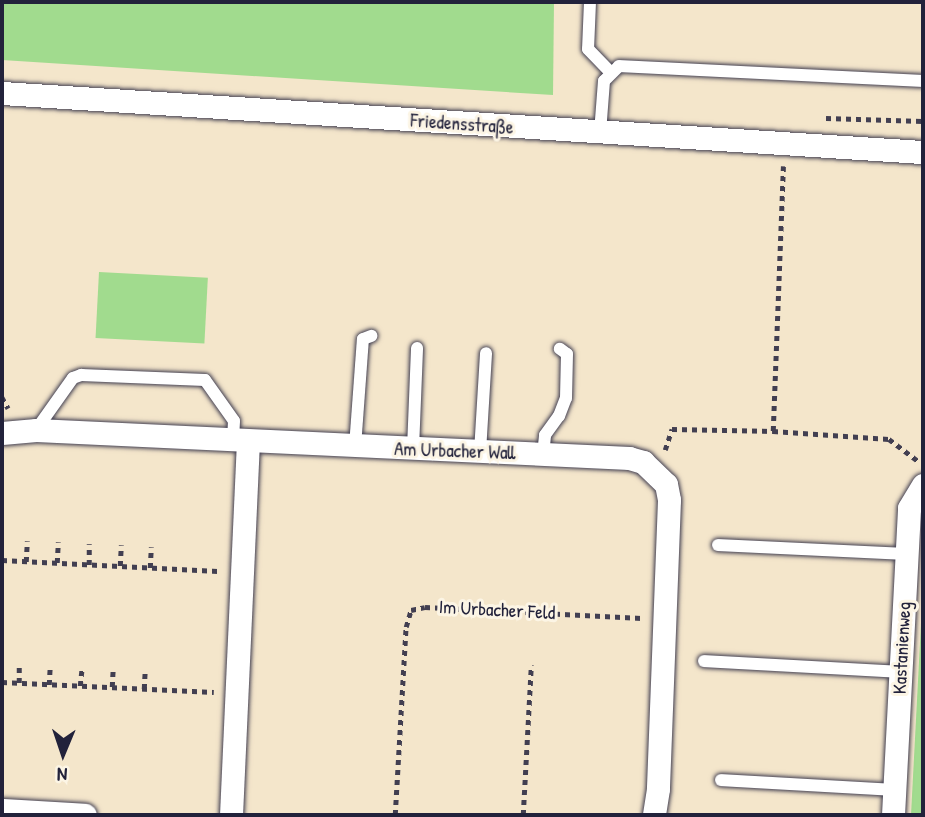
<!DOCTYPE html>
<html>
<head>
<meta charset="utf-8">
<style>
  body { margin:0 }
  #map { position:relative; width:925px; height:817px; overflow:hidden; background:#f4e6cb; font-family:"Patrick Hand",sans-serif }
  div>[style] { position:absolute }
  .green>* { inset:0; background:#a1db8e; transform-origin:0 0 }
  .path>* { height:4.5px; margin-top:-2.25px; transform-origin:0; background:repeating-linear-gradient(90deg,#423f51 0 5px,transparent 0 10px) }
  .roads { filter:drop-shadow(0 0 2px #423f51) drop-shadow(0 0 2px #423f51) }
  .lane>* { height:12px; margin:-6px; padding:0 6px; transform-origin:6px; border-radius:6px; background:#fff }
  .street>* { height:23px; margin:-11.5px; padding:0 11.5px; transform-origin:11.5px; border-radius:11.5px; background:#fff }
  span { translate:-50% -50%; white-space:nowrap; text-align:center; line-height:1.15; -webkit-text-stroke:6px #fcf5e5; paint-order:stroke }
  .street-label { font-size:19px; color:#22223b }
  .frame { position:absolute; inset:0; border:4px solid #22223b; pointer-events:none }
  .north { position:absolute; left:28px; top:719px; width:70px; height:70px; -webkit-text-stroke:5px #fcf5e5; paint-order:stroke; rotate:182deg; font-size:19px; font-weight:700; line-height:28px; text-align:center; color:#22223b }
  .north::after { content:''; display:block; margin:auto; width:24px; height:32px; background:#22223b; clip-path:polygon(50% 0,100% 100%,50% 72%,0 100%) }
</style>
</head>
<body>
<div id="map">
  <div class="green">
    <i style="clip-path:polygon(2px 2px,554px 2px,553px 95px,2px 60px)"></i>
    <i style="left:99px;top:272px;width:109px;height:66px;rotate:3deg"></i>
    <i style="clip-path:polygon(922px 604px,923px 815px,911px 815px)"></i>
  </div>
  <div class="path">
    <i style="left:826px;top:118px;width:97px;rotate:1.8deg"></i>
    <i style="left:2px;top:397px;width:13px;rotate:61deg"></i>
    <i style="left:773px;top:431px;width:265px;rotate:-87.8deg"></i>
    <i style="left:665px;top:450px;width:22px;rotate:-72deg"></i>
    <i style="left:672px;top:429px;width:101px;rotate:1.1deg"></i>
    <i style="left:773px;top:431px;width:116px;rotate:3.9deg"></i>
    <i style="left:889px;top:439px;width:39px;rotate:37deg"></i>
    <i style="left:2px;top:560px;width:216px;rotate:2.9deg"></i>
    <i style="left:26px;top:562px;width:21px;rotate:-87deg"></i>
    <i style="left:57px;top:563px;width:21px;rotate:-87deg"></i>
    <i style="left:89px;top:565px;width:21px;rotate:-90deg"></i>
    <i style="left:120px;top:566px;width:21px;rotate:-87deg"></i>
    <i style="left:150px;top:568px;width:21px;rotate:-87deg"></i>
    <i style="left:2px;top:682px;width:212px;rotate:2.7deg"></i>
    <i style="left:19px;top:683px;width:19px;rotate:-90deg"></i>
    <i style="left:49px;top:685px;width:19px;rotate:-87deg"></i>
    <i style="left:80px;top:686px;width:18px;rotate:-84deg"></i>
    <i style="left:112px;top:687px;width:18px;rotate:-87deg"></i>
    <i style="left:144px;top:689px;width:18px;rotate:-87deg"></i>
    <i style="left:395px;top:815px;width:188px;rotate:-86.7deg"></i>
    <i style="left:406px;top:627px;width:18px;rotate:-74deg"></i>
    <i style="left:411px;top:610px;width:14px;rotate:-12deg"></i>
    <i style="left:425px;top:607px;width:217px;rotate:2.9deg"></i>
    <i style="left:523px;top:815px;width:150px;rotate:-86.9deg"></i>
  </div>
  <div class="roads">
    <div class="lane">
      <i style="left:590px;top:2px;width:47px;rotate:92.4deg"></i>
      <i style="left:588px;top:49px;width:32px;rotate:46deg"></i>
      <i style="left:600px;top:133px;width:52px;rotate:-85.6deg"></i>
      <i style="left:604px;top:81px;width:21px;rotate:-45deg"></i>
      <i style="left:619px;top:66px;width:304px;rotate:2.8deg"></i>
      <i style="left:36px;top:430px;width:64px;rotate:-54.6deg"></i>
      <i style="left:73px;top:378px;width:9px;rotate:-21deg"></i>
      <i style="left:81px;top:375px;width:124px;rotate:2.3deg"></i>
      <i style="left:205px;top:380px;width:50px;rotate:54.7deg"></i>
      <i style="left:234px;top:421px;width:20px;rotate:93deg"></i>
      <i style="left:355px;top:447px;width:108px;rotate:-85.8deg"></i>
      <i style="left:363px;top:339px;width:9px;rotate:-21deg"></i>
      <i style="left:413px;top:449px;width:101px;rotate:-87.7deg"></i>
      <i style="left:480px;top:452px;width:99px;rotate:-86.5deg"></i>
      <i style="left:543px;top:455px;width:20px;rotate:-84deg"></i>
      <i style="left:545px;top:435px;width:24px;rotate:-54deg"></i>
      <i style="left:559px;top:416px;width:19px;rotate:-69deg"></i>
      <i style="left:566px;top:398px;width:44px;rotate:-88.7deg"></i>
      <i style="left:567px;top:354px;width:9px;rotate:-144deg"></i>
      <i style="left:718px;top:545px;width:188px;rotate:2.7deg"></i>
      <i style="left:704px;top:661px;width:197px;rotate:3.2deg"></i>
      <i style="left:721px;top:780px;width:173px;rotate:3.3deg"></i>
    </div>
    <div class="street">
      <i style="left:2px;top:93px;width:923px;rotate:3.67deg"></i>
      <i style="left:2px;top:433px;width:34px;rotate:-5deg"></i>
      <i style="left:36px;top:430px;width:594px;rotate:2.7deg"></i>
      <i style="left:629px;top:458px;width:15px;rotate:16deg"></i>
      <i style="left:643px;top:462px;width:32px;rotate:44deg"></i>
      <i style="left:666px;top:484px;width:16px;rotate:79deg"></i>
      <i style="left:669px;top:500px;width:289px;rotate:92.2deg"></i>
      <i style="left:658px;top:789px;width:26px;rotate:99deg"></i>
      <i style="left:2px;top:810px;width:83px;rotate:3.4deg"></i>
      <i style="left:231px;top:815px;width:373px;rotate:-87.4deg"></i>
      <i style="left:893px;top:815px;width:307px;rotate:-87deg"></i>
      <i style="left:909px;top:508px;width:27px;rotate:-59deg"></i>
    </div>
  </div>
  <div class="street-label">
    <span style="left:462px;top:124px;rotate:4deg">Friedensstraße</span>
    <span style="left:455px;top:451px;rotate:2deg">Am Urbacher Wall</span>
    <span style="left:497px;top:610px;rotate:3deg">Im Urbacher Feld</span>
    <span style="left:902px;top:648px;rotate:-87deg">Kastanienweg</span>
  </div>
  <div class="frame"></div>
  <div class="north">N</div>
</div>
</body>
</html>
